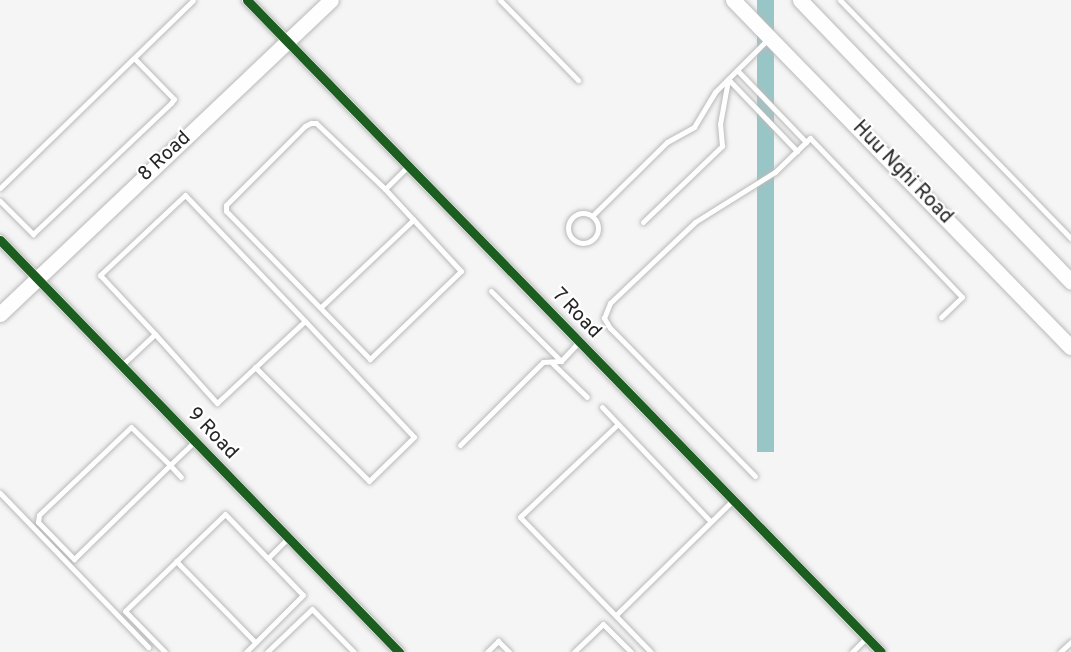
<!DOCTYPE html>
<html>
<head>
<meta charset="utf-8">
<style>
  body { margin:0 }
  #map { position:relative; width:1071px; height:652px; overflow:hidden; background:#f5f5f5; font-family:Overpass,sans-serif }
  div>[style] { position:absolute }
  .water>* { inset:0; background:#98c6c7; transform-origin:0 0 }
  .roads { filter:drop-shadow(0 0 2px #b9b9b9) drop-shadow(0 0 2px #b9b9b9) }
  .lane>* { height:5px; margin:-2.5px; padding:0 2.5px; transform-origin:2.5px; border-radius:2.5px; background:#fefefe }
  .lane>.ring { margin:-2.5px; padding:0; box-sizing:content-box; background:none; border:5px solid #fefefe; border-radius:50% }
  .street>* { height:10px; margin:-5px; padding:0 5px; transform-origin:5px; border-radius:5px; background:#fefefe }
  .secondary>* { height:15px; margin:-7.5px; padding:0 7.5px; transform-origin:7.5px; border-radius:7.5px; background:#fefefe }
  .cycleway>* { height:9px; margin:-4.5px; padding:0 4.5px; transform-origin:4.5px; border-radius:4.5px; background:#1b5e20 }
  span { translate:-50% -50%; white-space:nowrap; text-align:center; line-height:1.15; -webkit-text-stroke:4.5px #fff; paint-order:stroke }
  .street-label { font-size:20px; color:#252526 }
</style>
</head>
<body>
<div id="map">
  <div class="water">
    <i style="left:757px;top:0;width:17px;height:452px"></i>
  </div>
  <div class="roads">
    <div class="lane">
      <i style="left:500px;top:0;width:112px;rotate:45.7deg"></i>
      <i style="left:840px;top:0;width:332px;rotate:45.9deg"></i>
      <i style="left:737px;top:70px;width:100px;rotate:46.2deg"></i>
      <i style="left:728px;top:79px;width:100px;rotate:46.2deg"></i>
      <i style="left:311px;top:123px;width:5px"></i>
      <i style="left:316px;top:123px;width:95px;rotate:43.7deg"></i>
      <i style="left:385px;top:189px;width:112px;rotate:47.2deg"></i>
      <i style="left:461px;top:271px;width:127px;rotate:136deg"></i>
      <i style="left:370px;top:359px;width:206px;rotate:-134.2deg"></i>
      <i style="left:226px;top:211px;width:6px;rotate:-90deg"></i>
      <i style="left:226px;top:205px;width:112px;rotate:-45deg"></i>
      <i style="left:305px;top:126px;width:7px;rotate:-27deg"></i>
      <i style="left:0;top:188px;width:269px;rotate:-44.2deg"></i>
      <i style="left:385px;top:189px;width:33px;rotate:-45deg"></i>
      <i style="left:0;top:201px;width:47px;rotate:45deg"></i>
      <i style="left:33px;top:234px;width:190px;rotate:-43.5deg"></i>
      <i style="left:171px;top:103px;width:5px;rotate:-53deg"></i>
      <i style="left:174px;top:99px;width:57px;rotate:-134.3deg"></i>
      <i class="ring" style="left:568px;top:213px;width:25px;height:25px"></i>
      <i style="left:592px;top:216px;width:105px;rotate:-44.6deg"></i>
      <i style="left:667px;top:142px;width:31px;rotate:-29deg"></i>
      <i style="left:694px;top:127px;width:41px;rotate:-59deg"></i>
      <i style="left:715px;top:92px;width:75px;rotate:-45deg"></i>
      <i style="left:643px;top:222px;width:110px;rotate:-43.9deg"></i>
      <i style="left:722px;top:146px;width:22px;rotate:-95deg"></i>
      <i style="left:720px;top:124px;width:45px;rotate:-79.7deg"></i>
      <i style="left:491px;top:291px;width:99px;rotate:45deg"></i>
      <i style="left:321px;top:307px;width:127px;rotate:-43.4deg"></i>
      <i style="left:551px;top:362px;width:50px;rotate:44.2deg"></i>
      <i style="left:122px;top:365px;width:45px;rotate:-43.2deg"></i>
      <i style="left:155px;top:334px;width:93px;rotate:48.1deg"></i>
      <i style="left:217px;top:403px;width:120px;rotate:-43deg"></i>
      <i style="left:305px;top:321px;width:174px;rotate:-133.6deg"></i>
      <i style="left:185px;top:195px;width:117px;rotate:136.7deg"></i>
      <i style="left:100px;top:275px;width:81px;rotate:47deg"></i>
      <i style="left:255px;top:367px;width:161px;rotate:45deg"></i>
      <i style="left:369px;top:481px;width:63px;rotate:-44.4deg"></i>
      <i style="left:414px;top:437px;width:159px;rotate:-133.2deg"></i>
      <i style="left:602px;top:407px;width:157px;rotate:46.5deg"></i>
      <i style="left:618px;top:424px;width:135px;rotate:136.5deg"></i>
      <i style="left:520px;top:517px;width:188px;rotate:45.9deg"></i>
      <i style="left:460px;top:445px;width:117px;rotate:-45deg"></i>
      <i style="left:543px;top:362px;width:18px;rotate:-3deg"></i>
      <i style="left:561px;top:361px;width:26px;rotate:-47deg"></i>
      <i style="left:755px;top:476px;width:207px;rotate:-134.4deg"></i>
      <i style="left:610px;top:328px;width:12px;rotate:-121deg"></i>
      <i style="left:604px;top:318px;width:16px;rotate:-68deg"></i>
      <i style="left:610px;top:303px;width:117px;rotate:-43.6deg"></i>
      <i style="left:695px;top:222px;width:94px;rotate:-32deg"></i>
      <i style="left:775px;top:172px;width:49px;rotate:-44.2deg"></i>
      <i style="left:810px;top:138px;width:220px;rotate:46.3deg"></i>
      <i style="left:962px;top:297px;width:29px;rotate:136deg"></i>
      <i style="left:181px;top:477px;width:16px;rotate:-133deg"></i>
      <i style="left:170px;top:465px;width:54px;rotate:-135.7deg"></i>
      <i style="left:131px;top:427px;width:127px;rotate:136.3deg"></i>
      <i style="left:39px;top:515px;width:7px;rotate:98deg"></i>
      <i style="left:38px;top:522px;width:52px;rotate:45.8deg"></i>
      <i style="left:74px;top:559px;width:134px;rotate:-44.4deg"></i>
      <i style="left:170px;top:465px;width:35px;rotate:-44deg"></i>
      <i style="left:0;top:493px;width:214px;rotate:46.1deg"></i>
      <i style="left:268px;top:558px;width:28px;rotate:-45deg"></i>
      <i style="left:176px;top:561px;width:113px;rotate:45.7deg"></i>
      <i style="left:616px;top:615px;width:165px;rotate:-44.5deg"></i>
      <i style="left:165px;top:652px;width:57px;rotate:-134.3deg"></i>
      <i style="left:125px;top:611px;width:139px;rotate:-44.1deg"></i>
      <i style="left:225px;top:514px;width:112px;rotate:46.1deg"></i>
      <i style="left:303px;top:595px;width:81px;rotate:135deg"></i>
      <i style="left:267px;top:652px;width:62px;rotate:-43.7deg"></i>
      <i style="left:312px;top:609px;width:60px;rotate:45.7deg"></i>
      <i style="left:487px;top:652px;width:16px;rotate:-45deg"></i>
      <i style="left:498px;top:641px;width:16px;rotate:45deg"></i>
      <i style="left:574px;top:652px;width:40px;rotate:-44deg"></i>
      <i style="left:603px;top:624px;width:40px;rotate:45deg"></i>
      <i style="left:852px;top:652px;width:21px;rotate:-45deg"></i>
      <i style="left:1060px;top:652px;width:15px;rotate:-42deg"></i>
    </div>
    <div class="street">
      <i style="left:247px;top:0;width:909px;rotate:45.8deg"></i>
      <i style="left:0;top:240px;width:574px;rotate:45.92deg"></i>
    </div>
    <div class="secondary">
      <i style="left:733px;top:0;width:484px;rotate:45.8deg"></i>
      <i style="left:800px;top:0;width:391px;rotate:46.1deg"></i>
      <i style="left:0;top:314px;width:456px;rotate:-43.5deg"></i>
    </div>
  </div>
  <div class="cycleway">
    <i style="left:247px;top:0;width:909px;rotate:45.8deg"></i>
    <i style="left:0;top:240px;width:574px;rotate:45.92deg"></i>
  </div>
  <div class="street-label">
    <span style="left:165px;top:157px;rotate:-43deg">8 Road</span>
    <span style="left:902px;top:173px;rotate:46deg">Huu Nghi Road</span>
    <span style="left:576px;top:314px;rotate:46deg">7 Road</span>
    <span style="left:212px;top:434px;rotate:46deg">9 Road</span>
  </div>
</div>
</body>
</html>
